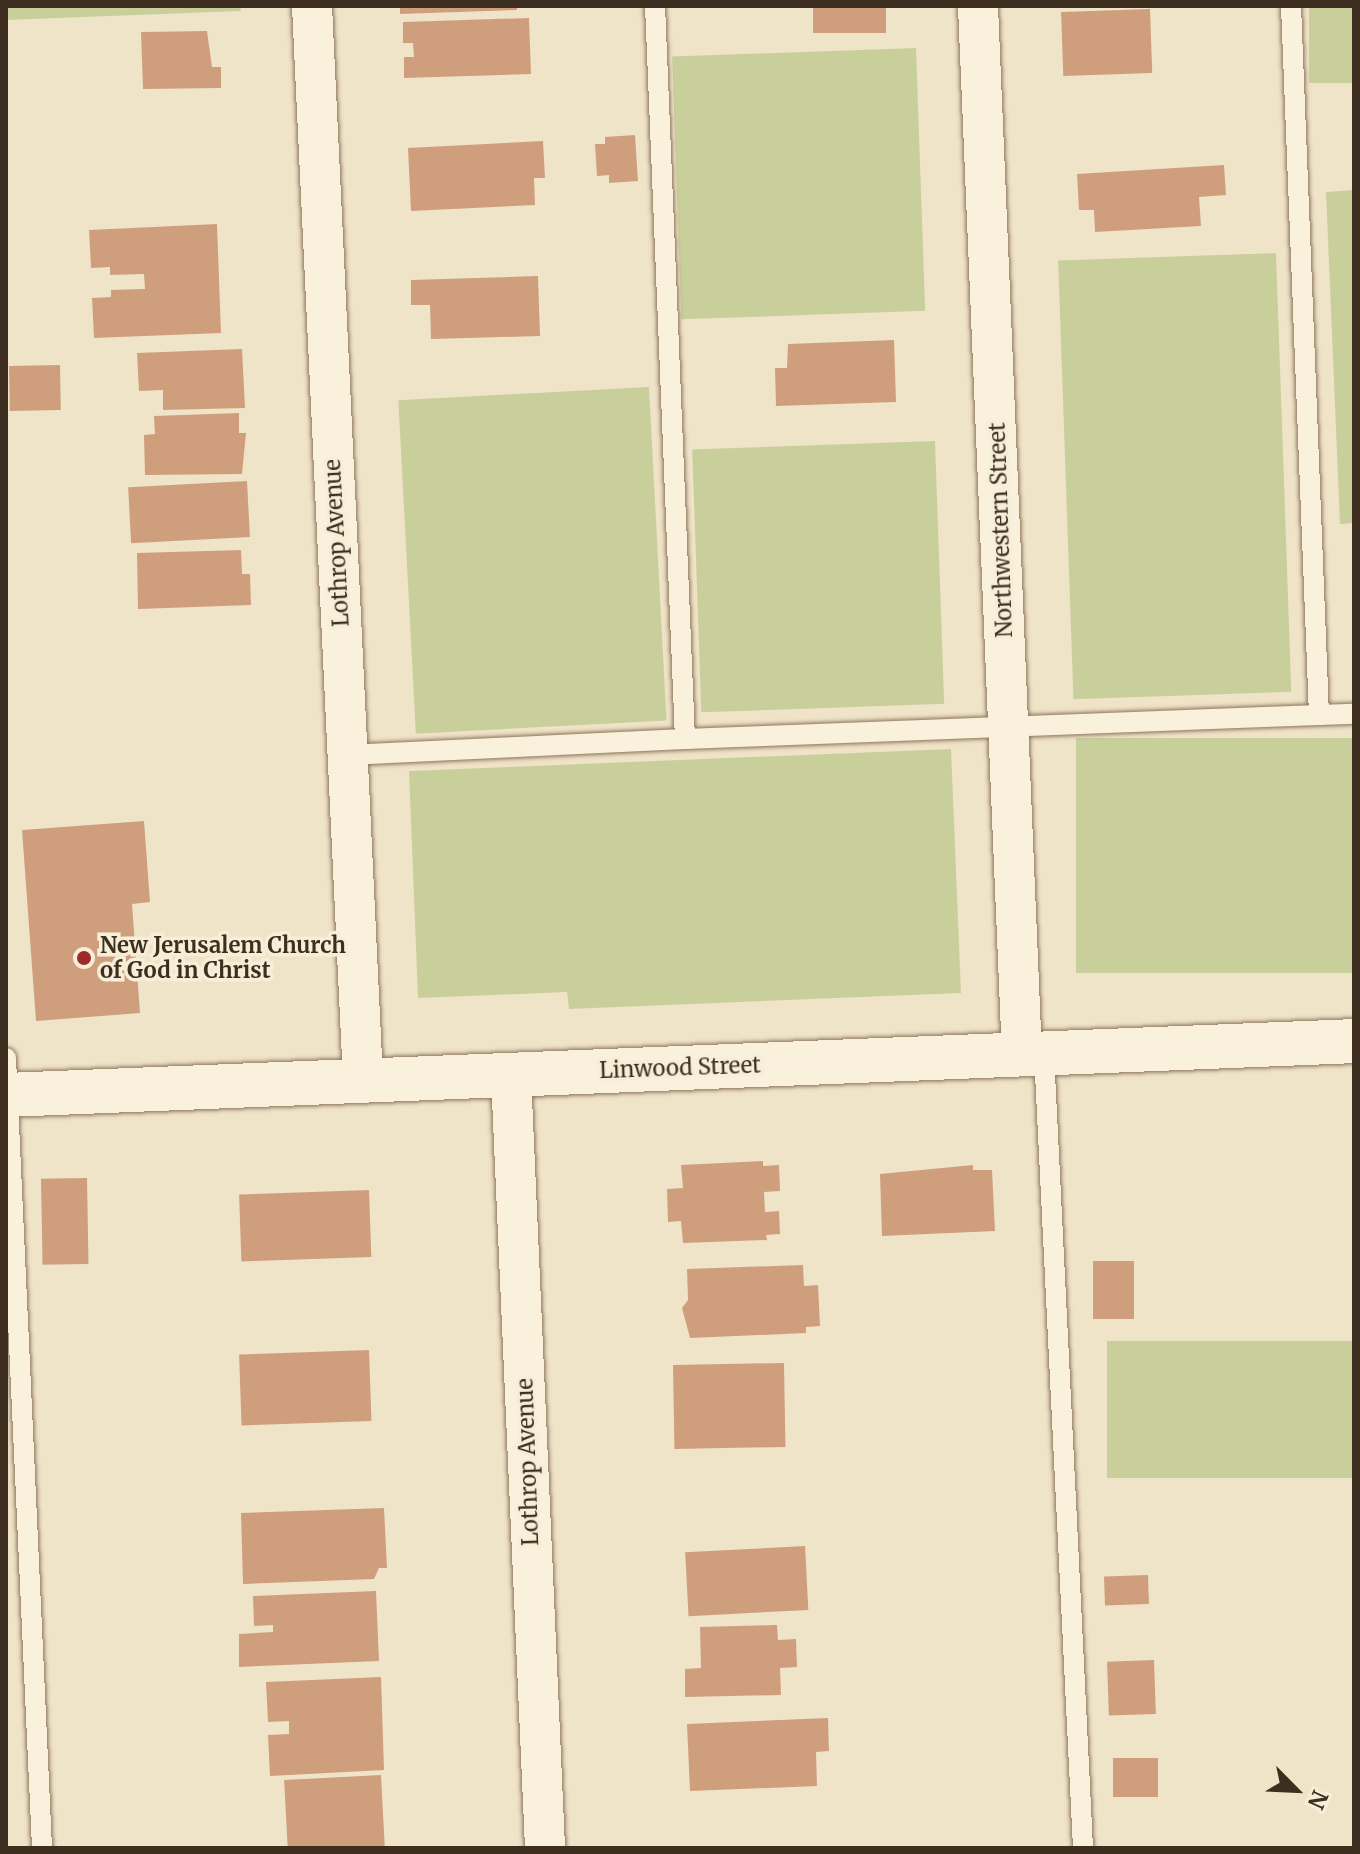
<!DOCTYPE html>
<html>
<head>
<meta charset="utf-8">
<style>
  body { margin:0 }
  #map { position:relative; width:1360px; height:1854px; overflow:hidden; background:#f0e4c8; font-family:Merriweather,serif }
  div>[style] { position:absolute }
  .green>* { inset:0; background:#c9cf9b; transform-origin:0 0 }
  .building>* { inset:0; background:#cf9f7d; transform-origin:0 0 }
  .roads { filter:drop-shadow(0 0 2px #8d765c) drop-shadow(0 0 2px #8d765c) }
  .service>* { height:20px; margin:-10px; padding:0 10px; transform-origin:10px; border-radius:10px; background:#faf1dc }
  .minor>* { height:40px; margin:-20px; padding:0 20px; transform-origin:20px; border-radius:20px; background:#faf1dc }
  .tertiary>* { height:44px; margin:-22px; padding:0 22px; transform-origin:22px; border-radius:22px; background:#faf1dc }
  .dots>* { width:22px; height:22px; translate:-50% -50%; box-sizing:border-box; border:4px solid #f7eed8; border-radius:50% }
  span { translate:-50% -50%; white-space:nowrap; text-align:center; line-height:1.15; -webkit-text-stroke:7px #f7eed8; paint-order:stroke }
  .street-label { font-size:22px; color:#3d2e20 }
  .poi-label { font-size:22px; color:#3d2e20; font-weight:700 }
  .left { translate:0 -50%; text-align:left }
  .frame { position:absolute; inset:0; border:8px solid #3d2e20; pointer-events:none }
  .north { position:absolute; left:1256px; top:1750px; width:80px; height:80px; -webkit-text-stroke:6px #f7eed8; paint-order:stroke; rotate:114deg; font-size:22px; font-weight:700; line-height:32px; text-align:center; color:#3d2e20 }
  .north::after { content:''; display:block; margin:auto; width:28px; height:36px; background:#3d2e20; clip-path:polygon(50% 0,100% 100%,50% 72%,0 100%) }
</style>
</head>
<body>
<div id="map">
  <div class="green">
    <i style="clip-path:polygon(6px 6px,240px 6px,241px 11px,6px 20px)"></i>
    <i style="left:1309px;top:6px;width:45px;height:77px"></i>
    <i style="left:916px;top:48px;width:263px;height:244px;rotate:88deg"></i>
    <i style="clip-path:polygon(1354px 190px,1354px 523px,1340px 524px,1326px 192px)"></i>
    <i style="left:1276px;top:253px;width:439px;height:218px;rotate:88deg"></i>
    <i style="left:649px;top:387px;width:334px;height:251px;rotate:87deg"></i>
    <i style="left:935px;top:441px;width:263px;height:243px;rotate:88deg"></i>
    <i style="left:1354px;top:738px;width:235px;height:278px;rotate:90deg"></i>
    <i style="clip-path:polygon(951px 749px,961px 993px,569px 1009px,567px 992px,418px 998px,409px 771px)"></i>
    <i style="left:1354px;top:1341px;width:137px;height:247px;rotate:90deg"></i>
  </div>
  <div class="building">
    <i style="clip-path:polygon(400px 6px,517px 6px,517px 10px,400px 14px)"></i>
    <i style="left:813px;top:6px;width:73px;height:27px"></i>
    <i style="left:1150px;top:9px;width:64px;height:89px;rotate:88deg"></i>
    <i style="clip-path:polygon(529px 18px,531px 74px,404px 78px,404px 57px,414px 57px,413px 43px,403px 43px,403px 22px)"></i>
    <i style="clip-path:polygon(207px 31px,212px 67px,221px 67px,221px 88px,143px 89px,141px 32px)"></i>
    <i style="clip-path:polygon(635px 135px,638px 181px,609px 183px,609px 175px,597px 176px,595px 144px,605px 144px,605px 137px)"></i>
    <i style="clip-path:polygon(543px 141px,545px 178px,534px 178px,535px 205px,411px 211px,408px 148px)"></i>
    <i style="clip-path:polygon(1224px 165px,1226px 195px,1199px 197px,1201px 226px,1095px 232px,1094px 210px,1079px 210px,1077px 174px)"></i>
    <i style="clip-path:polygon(217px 224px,221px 333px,94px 338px,92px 298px,111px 297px,111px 290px,145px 289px,144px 274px,110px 275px,110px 267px,91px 268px,89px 230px)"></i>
    <i style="clip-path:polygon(538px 276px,540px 336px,431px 339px,430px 305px,411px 305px,411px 280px)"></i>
    <i style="clip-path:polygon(894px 340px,896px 402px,776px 406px,775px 368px,787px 368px,788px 344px)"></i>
    <i style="clip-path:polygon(242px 349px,245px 408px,163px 410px,163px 390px,139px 391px,137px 353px)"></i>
    <i style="left:60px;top:365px;width:45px;height:51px;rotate:89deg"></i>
    <i style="clip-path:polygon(239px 413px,239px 433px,246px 433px,242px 474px,145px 475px,144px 435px,155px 434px,154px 416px)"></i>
    <i style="left:247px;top:481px;width:56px;height:119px;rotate:87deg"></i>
    <i style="clip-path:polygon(241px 550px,242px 574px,250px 574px,251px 605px,138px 609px,137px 553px)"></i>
    <i style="clip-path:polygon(144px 821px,150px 902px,132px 904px,140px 1013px,36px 1021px,22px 830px)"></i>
    <i style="clip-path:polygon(763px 1161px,763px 1166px,779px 1165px,780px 1191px,764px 1192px,765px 1212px,779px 1211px,780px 1234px,766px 1235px,767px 1240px,683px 1243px,681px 1221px,668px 1222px,667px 1189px,683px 1188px,681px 1165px)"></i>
    <i style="clip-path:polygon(973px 1165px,973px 1170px,992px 1170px,995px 1231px,882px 1236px,880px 1174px)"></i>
    <i style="left:87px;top:1178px;width:86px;height:46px;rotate:89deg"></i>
    <i style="left:369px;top:1190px;width:67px;height:130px;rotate:88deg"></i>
    <i style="left:1093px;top:1261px;width:41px;height:58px"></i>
    <i style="clip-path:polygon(803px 1265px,804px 1286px,818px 1285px,820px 1326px,806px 1327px,806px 1333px,690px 1338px,682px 1308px,688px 1300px,687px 1269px)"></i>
    <i style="left:369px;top:1350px;width:71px;height:130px;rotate:88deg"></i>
    <i style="left:784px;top:1363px;width:84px;height:111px;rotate:89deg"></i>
    <i style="clip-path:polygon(384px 1508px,387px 1568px,379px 1568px,374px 1579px,243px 1584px,241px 1513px)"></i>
    <i style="left:805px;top:1546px;width:64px;height:120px;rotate:87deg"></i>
    <i style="left:1148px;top:1575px;width:29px;height:44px;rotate:88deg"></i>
    <i style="clip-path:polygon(376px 1591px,379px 1661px,239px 1667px,239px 1634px,273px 1632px,273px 1625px,254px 1626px,253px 1596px)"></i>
    <i style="clip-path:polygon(777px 1625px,778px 1640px,796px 1639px,797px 1667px,780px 1668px,781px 1695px,685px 1697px,685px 1669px,701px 1668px,700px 1627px)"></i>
    <i style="left:1154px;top:1660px;width:54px;height:47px;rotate:88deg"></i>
    <i style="clip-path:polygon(381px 1677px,384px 1770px,270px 1776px,268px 1735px,289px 1734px,289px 1721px,268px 1722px,266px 1682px)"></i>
    <i style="clip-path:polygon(828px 1718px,829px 1751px,816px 1752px,817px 1786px,690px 1791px,687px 1724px)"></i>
    <i style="left:1158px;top:1758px;width:39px;height:45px;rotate:90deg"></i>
    <i style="left:381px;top:1775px;width:73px;height:97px;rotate:87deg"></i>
  </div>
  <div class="roads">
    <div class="service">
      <i style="left:1319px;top:715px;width:35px;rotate:-2deg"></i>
      <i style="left:685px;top:739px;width:634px;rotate:-2.17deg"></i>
      <i style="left:1319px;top:715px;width:710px;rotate:-92.26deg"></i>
      <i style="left:347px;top:755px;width:338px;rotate:-2.7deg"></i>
      <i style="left:685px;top:739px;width:734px;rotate:-92.34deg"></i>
      <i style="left:1044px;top:1053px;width:796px;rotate:87.19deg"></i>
      <i style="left:6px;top:1058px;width:791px;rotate:87.39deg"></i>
    </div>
    <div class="minor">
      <i style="left:312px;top:6px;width:1076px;rotate:87.28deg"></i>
      <i style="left:978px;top:6px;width:1049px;rotate:87.6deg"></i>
      <i style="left:511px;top:1075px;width:774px;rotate:87.48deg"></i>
    </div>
    <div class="tertiary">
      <i style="left:6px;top:1095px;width:1349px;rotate:-2.29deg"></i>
    </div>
  </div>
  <div class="dots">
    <i style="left:84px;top:958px;background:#9e2a2b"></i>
  </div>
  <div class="street-label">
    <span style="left:1001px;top:530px;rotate:-92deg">Northwestern Street</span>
    <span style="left:337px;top:543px;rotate:-93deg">Lothrop Avenue</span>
    <span style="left:680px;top:1068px;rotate:-2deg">Linwood Street</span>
    <span style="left:528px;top:1462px;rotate:-92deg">Lothrop Avenue</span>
  </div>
  <div class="poi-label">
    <span class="left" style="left:100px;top:958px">New Jerusalem Church<br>of God in Christ</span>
  </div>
  <div class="frame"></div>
  <div class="north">N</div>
</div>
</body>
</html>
